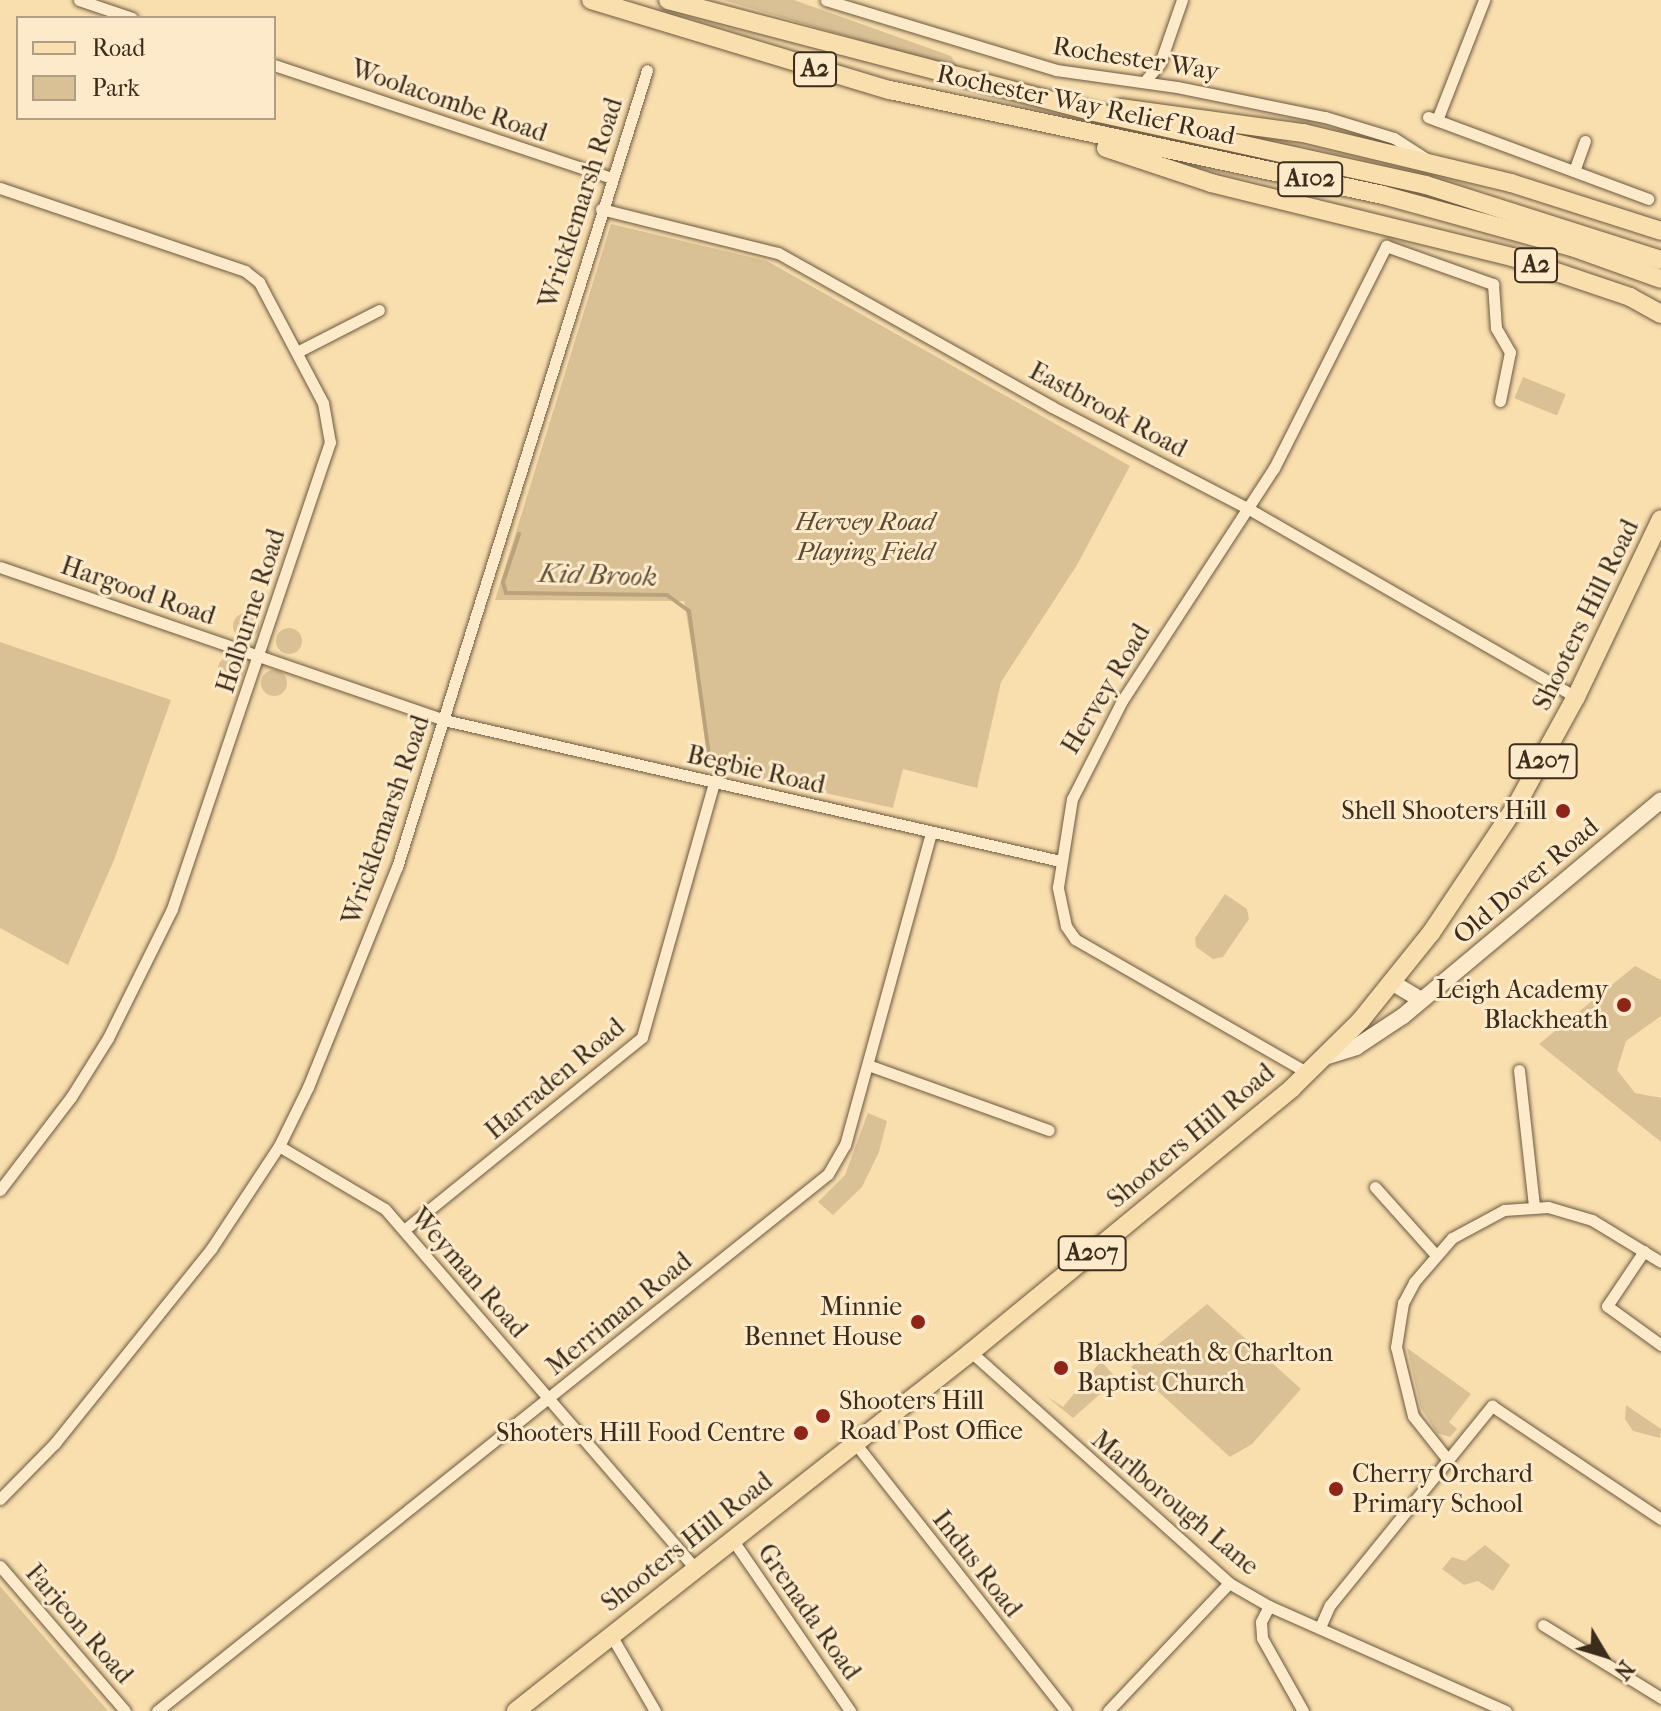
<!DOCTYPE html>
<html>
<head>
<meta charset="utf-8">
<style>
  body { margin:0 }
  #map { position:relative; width:1661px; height:1711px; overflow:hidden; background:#fadfae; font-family:"IM FELL French Canon",serif }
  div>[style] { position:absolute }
  .green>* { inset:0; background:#dac195; transform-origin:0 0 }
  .round { border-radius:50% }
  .stream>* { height:4px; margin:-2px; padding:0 2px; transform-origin:2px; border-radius:2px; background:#b9a27c }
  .roads { filter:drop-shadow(0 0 2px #6b5940) drop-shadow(0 0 2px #6b5940) }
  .minor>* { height:11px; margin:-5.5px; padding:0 5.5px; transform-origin:5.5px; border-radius:5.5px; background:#fceaca }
  .secondary>* { height:16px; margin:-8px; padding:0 8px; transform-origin:8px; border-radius:8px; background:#fceaca }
  .primary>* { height:18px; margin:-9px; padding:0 9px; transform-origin:9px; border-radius:9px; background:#fadfae }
  .trunk>* { height:18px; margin:-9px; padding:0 9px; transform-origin:9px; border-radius:9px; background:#fadfae }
  .dots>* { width:22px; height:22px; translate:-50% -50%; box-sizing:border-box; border:4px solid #fceaca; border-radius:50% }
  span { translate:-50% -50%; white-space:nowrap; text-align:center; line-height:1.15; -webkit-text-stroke:6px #fceaca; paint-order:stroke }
  .shield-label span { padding:2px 6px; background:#fceaca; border:2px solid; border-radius:6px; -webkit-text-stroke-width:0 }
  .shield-label { font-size:24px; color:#3b2c1b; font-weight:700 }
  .street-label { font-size:26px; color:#3b2c1b }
  .park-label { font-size:26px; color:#5b4a33; font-style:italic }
  .poi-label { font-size:26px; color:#3b2c1b }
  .right { translate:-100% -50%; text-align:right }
  .left { translate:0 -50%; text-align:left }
  .water-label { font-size:28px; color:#614f38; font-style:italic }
  .legend { position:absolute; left:16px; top:16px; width:260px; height:104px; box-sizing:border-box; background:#fceaca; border:2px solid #af9e84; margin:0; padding:10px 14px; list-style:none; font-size:24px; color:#3b2c1b }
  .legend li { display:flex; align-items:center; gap:16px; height:40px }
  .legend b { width:40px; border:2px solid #af9e84 }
  .north { position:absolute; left:1565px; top:1615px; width:80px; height:80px; -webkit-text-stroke:6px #fceaca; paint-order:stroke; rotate:128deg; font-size:22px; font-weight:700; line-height:32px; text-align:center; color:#3b2c1b }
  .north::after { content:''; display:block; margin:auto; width:28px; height:36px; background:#3b2c1b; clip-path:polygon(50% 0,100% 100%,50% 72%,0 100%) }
</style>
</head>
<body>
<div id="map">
  <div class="green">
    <i style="clip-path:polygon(723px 0,794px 0,951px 56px,959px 69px)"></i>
    <i style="clip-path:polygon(611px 224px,767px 261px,1130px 466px,1077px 565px,1001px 682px,977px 788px,903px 769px,893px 808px,713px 768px,684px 601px,495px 600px)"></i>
    <i style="left:1523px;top:377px;width:46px;height:23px;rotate:22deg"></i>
    <i class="round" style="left:233px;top:613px;width:26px;height:26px"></i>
    <i class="round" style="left:276px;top:628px;width:26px;height:26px"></i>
    <i style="clip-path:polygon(0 642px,171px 700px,114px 860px,68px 965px,0 928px)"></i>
    <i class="round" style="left:218px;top:656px;width:26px;height:26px"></i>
    <i class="round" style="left:261px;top:670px;width:26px;height:26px"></i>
    <i style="clip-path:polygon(1225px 894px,1247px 909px,1249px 919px,1223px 957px,1213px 959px,1196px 947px,1195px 938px)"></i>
    <i style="clip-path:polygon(1635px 966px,1661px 980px,1661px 1016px,1626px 1041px,1617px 1070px,1635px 1093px,1661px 1098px,1661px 1142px,1539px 1044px)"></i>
    <i style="clip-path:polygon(868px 1113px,887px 1121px,879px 1152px,862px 1187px,833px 1215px,818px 1202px,845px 1175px)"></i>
    <i style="clip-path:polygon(1207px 1304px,1301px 1389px,1252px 1444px,1230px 1457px,1131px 1367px)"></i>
    <i style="clip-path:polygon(1407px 1348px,1471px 1394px,1449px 1422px,1457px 1429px,1450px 1437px,1437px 1433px,1421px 1408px)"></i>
    <i style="clip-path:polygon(1101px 1361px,1117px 1379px,1073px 1418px,1046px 1396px,1063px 1407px)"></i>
    <i style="clip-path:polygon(1626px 1405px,1661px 1429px,1660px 1438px,1633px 1431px,1625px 1419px)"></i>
    <i style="clip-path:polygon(1485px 1545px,1510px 1565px,1493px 1591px,1478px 1581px,1464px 1585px,1442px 1569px,1452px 1557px,1465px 1561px)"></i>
    <i style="clip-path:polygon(0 1586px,108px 1711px,0 1711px)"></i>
  </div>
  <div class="stream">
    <i style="left:519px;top:534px;width:51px;rotate:108.4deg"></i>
    <i style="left:503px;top:582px;width:11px;rotate:75deg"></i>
    <i style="left:506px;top:593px;width:161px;rotate:0.7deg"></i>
    <i style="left:667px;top:595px;width:27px;rotate:36deg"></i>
    <i style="left:689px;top:611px;width:152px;rotate:82.1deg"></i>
  </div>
  <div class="roads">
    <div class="minor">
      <i style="left:79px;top:0;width:56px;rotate:18.8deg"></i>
      <i style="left:826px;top:0;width:240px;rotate:16.9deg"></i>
      <i style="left:1056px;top:70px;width:122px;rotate:8deg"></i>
      <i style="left:1177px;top:87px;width:151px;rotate:11.5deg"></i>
      <i style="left:1325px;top:117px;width:72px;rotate:16.9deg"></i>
      <i style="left:1394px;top:138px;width:44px;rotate:33deg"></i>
      <i style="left:274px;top:65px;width:355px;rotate:18.5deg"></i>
      <i style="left:1145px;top:81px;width:23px;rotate:-50deg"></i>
      <i style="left:1160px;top:63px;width:67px;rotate:-70.8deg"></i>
      <i style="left:1428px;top:117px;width:235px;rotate:20.4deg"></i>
      <i style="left:1437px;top:120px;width:129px;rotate:-68.6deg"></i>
      <i style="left:1574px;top:171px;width:32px;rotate:-70deg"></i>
      <i style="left:0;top:188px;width:259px;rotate:18.7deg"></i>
      <i style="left:245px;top:271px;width:18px;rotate:38deg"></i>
      <i style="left:259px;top:282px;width:137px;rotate:62.1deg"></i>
      <i style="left:323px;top:403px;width:40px;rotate:80deg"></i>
      <i style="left:330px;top:442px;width:493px;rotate:108.7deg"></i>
      <i style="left:172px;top:909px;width:144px;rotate:116.4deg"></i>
      <i style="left:108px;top:1038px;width:70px;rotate:122.1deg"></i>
      <i style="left:71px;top:1097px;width:117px;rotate:127.4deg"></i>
      <i style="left:601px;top:209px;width:182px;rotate:14deg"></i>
      <i style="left:778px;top:253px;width:314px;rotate:29.3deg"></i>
      <i style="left:1052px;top:407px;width:222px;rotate:27.4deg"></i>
      <i style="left:1249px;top:509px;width:377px;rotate:29.9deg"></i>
      <i style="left:297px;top:352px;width:92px;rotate:-27.1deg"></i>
      <i style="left:0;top:567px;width:470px;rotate:19deg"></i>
      <i style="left:444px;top:720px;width:632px;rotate:12.89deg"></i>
      <i style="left:868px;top:1065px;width:192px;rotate:19.8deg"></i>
      <i style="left:1519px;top:1070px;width:137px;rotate:83.7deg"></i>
      <i style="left:1308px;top:1073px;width:269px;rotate:-150.1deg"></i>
      <i style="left:1075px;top:939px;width:16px;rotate:-125deg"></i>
      <i style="left:1066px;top:926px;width:40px;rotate:-102deg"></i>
      <i style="left:1058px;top:887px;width:89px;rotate:-81deg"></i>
      <i style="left:1072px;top:799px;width:110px;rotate:-63deg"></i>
      <i style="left:1122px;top:701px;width:278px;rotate:-56.9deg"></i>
      <i style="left:1274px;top:468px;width:249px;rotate:-63.2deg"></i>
      <i style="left:1386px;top:246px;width:114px;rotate:19.6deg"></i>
      <i style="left:1493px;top:284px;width:44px;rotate:86.1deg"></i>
      <i style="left:1496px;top:328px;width:28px;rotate:60deg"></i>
      <i style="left:1510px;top:352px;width:50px;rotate:101.5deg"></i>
      <i style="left:279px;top:1146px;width:123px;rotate:30.7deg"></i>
      <i style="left:385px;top:1209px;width:474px;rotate:49.2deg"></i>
      <i style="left:1375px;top:1187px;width:90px;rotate:48.2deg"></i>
      <i style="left:404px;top:1230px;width:306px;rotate:-39deg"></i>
      <i style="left:642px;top:1037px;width:264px;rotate:-74.2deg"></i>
      <i style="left:1644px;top:1251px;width:66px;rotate:123.9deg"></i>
      <i style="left:1607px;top:1306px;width:67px;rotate:35.8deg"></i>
      <i style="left:971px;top:1352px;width:346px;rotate:41.8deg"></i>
      <i style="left:1229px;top:1583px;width:46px;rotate:29.9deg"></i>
      <i style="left:1269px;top:1606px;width:259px;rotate:23.9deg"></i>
      <i style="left:855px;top:1443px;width:341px;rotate:51.8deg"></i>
      <i style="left:1448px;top:1460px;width:56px;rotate:-128.5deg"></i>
      <i style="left:1413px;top:1416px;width:71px;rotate:-103.8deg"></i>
      <i style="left:1396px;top:1347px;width:45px;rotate:-81deg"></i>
      <i style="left:1403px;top:1303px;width:24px;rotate:-62deg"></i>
      <i style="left:1414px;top:1282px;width:58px;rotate:-49.2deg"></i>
      <i style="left:1452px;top:1238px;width:59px;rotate:-28.3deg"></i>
      <i style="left:1504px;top:1210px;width:44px;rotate:-3.9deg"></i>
      <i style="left:1548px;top:1207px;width:46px;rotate:16.5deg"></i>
      <i style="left:1592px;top:1220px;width:81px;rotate:31.3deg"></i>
      <i style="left:0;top:1499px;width:78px;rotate:-45.5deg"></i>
      <i style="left:55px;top:1443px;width:249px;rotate:-51.2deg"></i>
      <i style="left:211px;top:1249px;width:123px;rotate:-56.6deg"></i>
      <i style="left:279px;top:1146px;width:66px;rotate:-63.8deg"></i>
      <i style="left:308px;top:1087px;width:237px;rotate:-68deg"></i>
      <i style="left:397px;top:867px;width:835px;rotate:-72.58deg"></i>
      <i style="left:732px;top:1539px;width:209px;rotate:55.5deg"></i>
      <i style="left:0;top:1566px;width:191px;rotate:49.2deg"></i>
      <i style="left:1269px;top:1606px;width:18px;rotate:117deg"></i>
      <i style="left:1261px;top:1622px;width:16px;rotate:86deg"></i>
      <i style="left:1262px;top:1638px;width:84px;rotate:60.7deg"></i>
      <i style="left:1543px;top:1625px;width:139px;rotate:31.7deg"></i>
      <i style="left:1320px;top:1627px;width:24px;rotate:-66deg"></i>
      <i style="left:1330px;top:1605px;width:257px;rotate:-50.9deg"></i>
      <i style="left:1492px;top:1406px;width:203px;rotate:33.8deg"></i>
      <i style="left:611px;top:1635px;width:88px;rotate:59.9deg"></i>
      <i style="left:157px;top:1711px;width:859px;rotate:-38.67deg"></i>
      <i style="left:828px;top:1174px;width:34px;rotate:-60deg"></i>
      <i style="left:845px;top:1145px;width:324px;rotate:-74.6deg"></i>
      <i style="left:1108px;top:1711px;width:176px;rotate:-46.6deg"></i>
    </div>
    <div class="secondary">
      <i style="left:1393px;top:983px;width:33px;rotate:31deg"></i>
      <i style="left:1324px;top:1057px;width:34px;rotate:-17deg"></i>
      <i style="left:1356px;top:1047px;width:56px;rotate:-33.4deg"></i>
      <i style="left:1403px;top:1016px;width:336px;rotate:-39.9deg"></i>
    </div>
    <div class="primary">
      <i style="left:516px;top:1711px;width:580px;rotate:-38.27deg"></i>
      <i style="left:971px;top:1352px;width:416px;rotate:-39.4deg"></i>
      <i style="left:1292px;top:1088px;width:97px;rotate:-44.6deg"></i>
      <i style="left:1361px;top:1020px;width:112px;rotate:-51.2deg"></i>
      <i style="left:1431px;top:933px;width:153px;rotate:-56.2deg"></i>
      <i style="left:1516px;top:806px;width:124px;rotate:-61.2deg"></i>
      <i style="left:1576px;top:697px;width:197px;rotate:-64.5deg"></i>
    </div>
    <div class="trunk">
      <i style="left:591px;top:0;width:312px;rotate:16.8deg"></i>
      <i style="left:890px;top:90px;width:504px;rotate:12.02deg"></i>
      <i style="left:1383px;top:195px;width:199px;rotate:15.4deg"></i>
      <i style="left:1575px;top:248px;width:91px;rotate:19.8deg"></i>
      <i style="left:668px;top:0;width:440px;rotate:14.7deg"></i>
      <i style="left:1094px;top:112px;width:340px;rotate:12.4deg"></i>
      <i style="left:1426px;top:185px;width:247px;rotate:17.7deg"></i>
      <i style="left:1120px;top:108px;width:185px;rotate:7.8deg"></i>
      <i style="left:1303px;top:133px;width:214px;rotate:13.5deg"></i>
      <i style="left:1511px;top:183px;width:157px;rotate:17.7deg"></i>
      <i style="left:1106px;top:148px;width:111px;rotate:18.4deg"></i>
      <i style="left:1211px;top:183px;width:310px;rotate:13.8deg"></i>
      <i style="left:1512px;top:257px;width:125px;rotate:18.7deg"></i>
      <i style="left:1630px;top:297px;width:35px;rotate:29deg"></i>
    </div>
  </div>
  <div class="dots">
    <i style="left:1563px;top:811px;background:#8f2418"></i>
    <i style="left:1624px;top:1005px;background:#8f2418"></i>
    <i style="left:918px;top:1322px;background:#8f2418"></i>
    <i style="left:1061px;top:1368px;background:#8f2418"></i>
    <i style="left:823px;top:1416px;background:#8f2418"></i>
    <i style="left:801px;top:1433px;background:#8f2418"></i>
    <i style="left:1336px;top:1489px;background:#8f2418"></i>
  </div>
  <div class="shield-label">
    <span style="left:815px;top:69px">A2</span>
    <span style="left:1310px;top:179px">A102</span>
    <span style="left:1536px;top:265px">A2</span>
    <span style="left:1543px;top:761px">A207</span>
    <span style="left:1092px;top:1253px">A207</span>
  </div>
  <div class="street-label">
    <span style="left:1136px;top:59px;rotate:9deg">Rochester Way</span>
    <span style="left:449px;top:101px;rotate:19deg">Woolacombe Road</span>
    <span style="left:1086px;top:105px;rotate:12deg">Rochester Way Relief Road</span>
    <span style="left:581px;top:203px;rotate:-72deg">Wricklemarsh Road</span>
    <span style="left:1108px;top:410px;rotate:28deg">Eastbrook Road</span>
    <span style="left:138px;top:591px;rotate:19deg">Hargood Road</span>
    <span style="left:251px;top:611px;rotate:-72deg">Holburne Road</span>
    <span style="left:1586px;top:615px;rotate:-64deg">Shooters Hill Road</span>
    <span style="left:1106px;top:689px;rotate:-59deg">Hervey Road</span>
    <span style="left:756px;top:770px;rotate:13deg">Begbie Road</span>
    <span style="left:386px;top:820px;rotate:-71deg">Wricklemarsh Road</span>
    <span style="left:1526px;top:881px;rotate:-40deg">Old Dover Road</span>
    <span style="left:555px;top:1079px;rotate:-40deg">Harraden Road</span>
    <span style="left:1191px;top:1136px;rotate:-40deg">Shooters Hill Road</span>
    <span style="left:469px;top:1273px;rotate:49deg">Weyman Road</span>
    <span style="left:619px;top:1314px;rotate:-39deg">Merriman Road</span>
    <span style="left:1175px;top:1503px;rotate:40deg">Marlborough Lane</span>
    <span style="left:687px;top:1542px;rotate:-38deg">Shooters Hill Road</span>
    <span style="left:977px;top:1564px;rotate:52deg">Indus Road</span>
    <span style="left:809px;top:1612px;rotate:55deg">Grenada Road</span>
    <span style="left:79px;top:1624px;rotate:49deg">Farjeon Road</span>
  </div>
  <div class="park-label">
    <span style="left:865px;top:537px">Hervey Road<br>Playing Field</span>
  </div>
  <div class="poi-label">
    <span class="right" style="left:1547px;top:811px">Shell Shooters Hill</span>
    <span class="right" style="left:1608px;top:1005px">Leigh Academy<br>Blackheath</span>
    <span class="right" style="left:902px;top:1322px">Minnie<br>Bennet House</span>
    <span class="left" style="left:1077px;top:1368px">Blackheath &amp; Charlton<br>Baptist Church</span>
    <span class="left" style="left:839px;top:1416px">Shooters Hill<br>Road Post Office</span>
    <span class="right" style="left:785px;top:1433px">Shooters Hill Food Centre</span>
    <span class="left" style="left:1352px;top:1489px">Cherry Orchard<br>Primary School</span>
  </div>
  <div class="water-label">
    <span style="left:598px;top:575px;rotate:2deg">Kid Brook</span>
  </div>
  <ul class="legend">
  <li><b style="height:10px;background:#fadfae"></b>Road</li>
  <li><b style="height:22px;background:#dac195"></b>Park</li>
  </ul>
  <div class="north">N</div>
</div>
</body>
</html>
